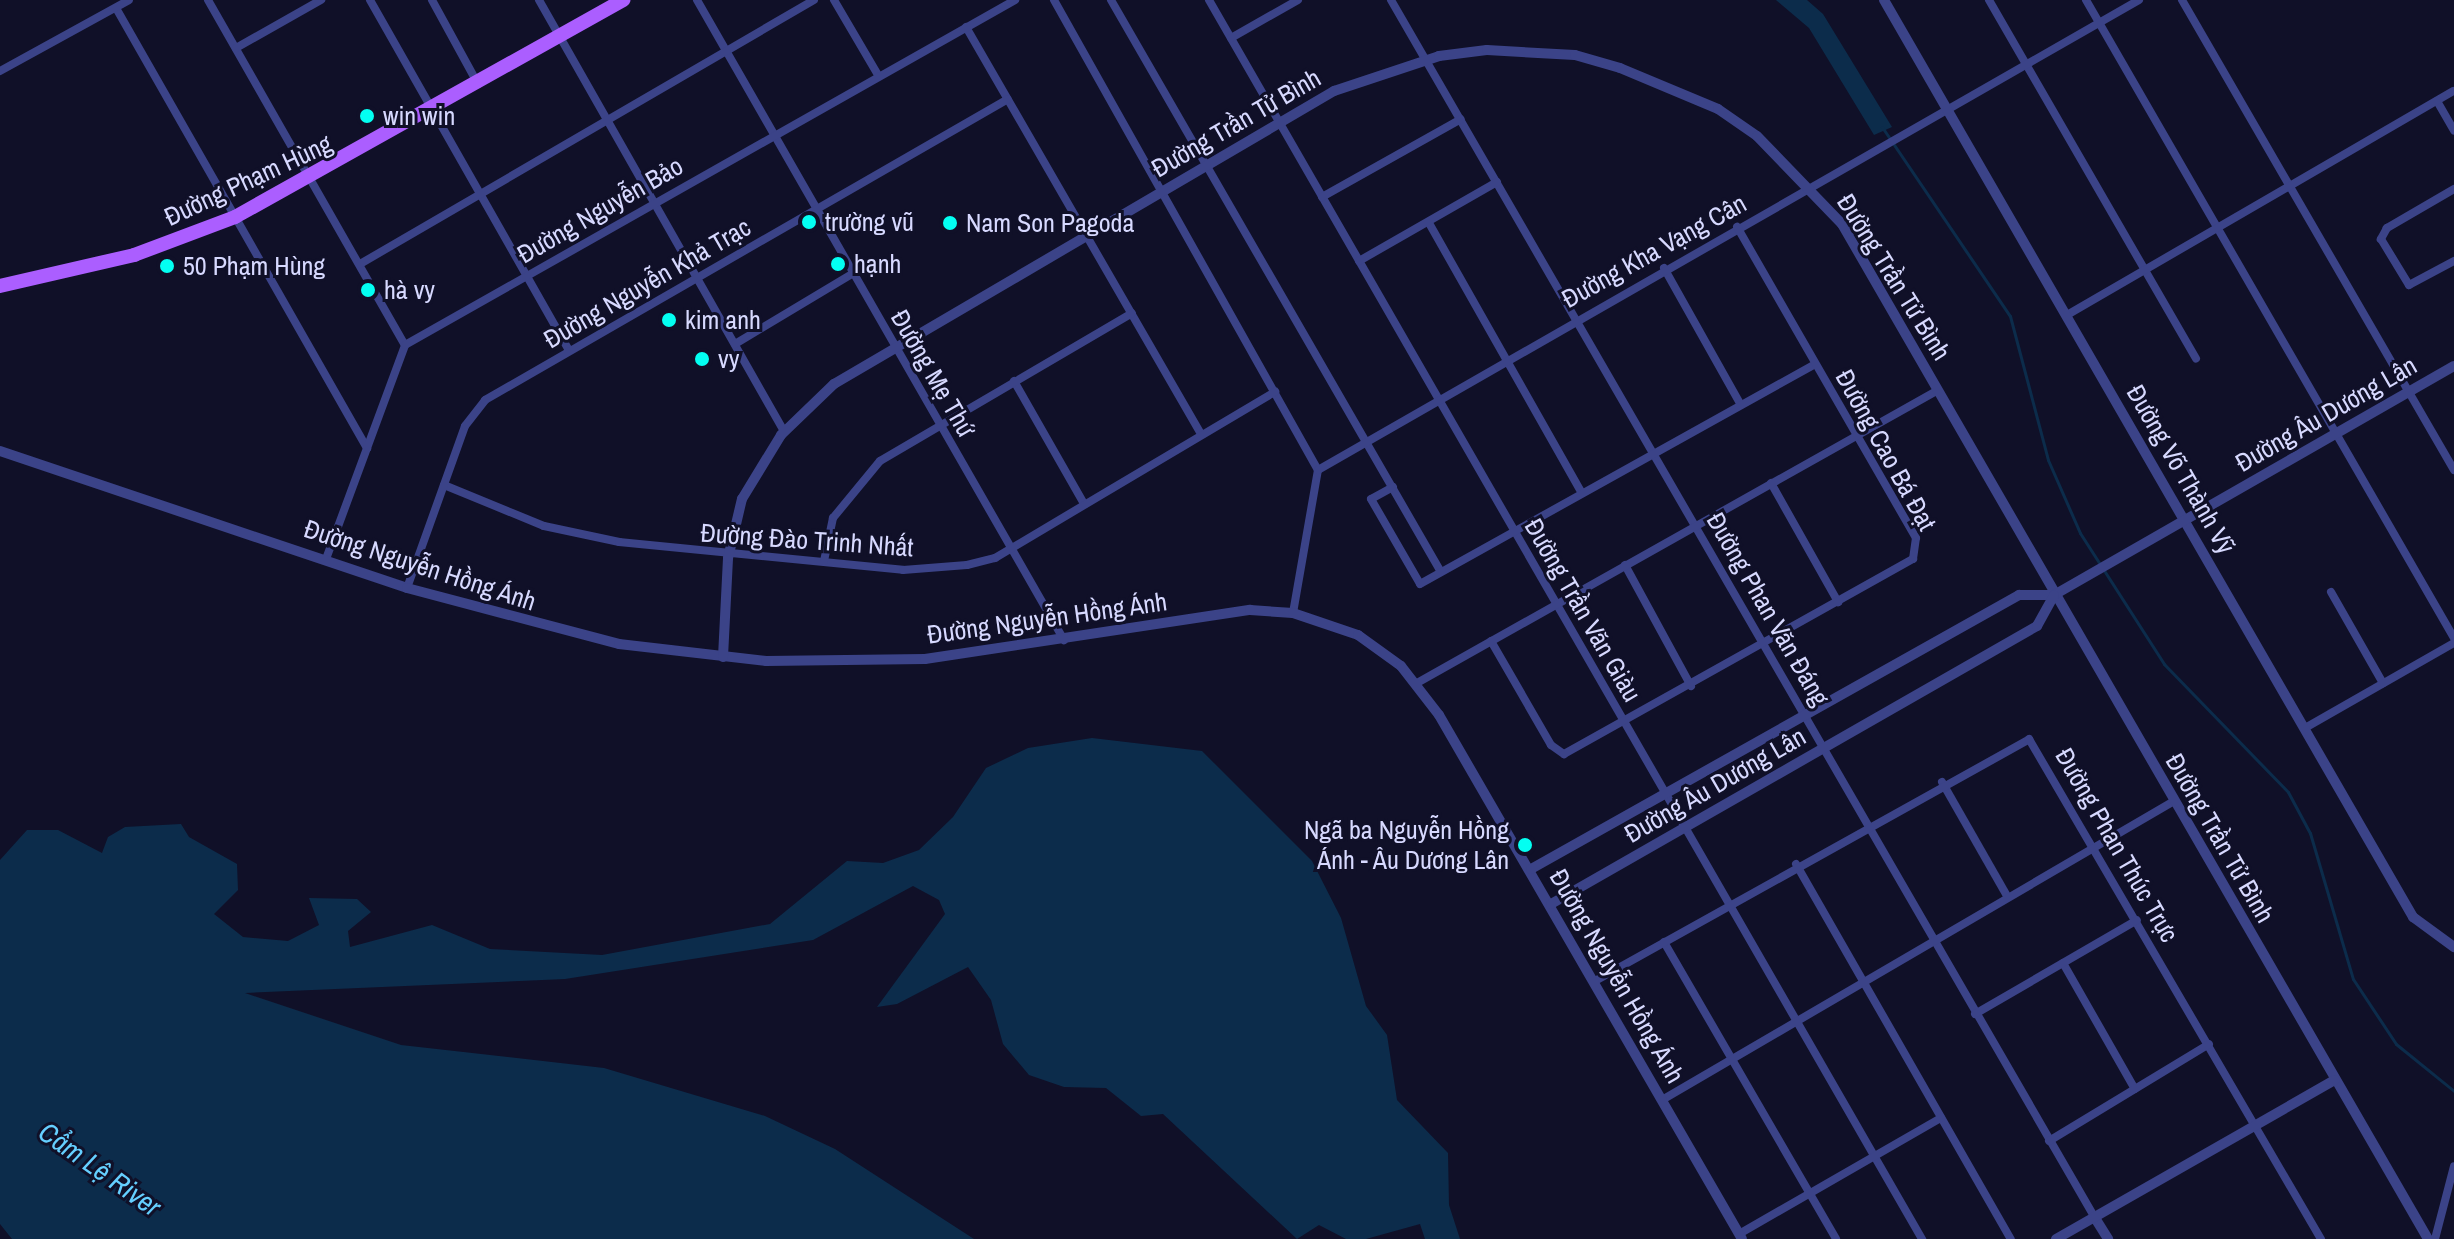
<!DOCTYPE html>
<html>
<head>
<meta charset="utf-8">
<style>
  body { margin:0 }
  #map { position:relative; width:2454px; height:1239px; overflow:hidden; background:#101028; font-family:"Archivo Narrow",sans-serif }
  div>[style] { position:absolute }
  .water>* { inset:0; background:#0c2c4b }
  .stream>* { height:3px; margin:-1.5px; padding:0 1.5px; transform-origin:1.5px; border-radius:1.5px; background:#0c2c4b }
  .minor>* { height:8px; margin:-4px; padding:0 4px; transform-origin:4px; border-radius:4px; background:#3b4388 }
  .tertiary>* { height:10px; margin:-5px; padding:0 5px; transform-origin:5px; border-radius:5px; background:#3b4388 }
  .primary>* { height:14px; margin:-7px; padding:0 7px; transform-origin:7px; border-radius:7px; background:#ab5eff }
  .dots>* { width:22px; height:22px; translate:-50% -50%; box-sizing:border-box; border:4px solid #101028; border-radius:50% }
  span { translate:-50% -50%; white-space:nowrap; text-align:center; line-height:1.15; -webkit-text-stroke:6px #101028; paint-order:stroke }
  .poi-label { font-size:26px; color:#d7d9ff }
  .left { translate:0 -50%; text-align:left }
  .right { translate:-100% -50%; text-align:right }
  .street-label { font-size:26px; color:#d7d9ff }
  .water-label { font-size:28px; color:#65cfff; font-style:italic }
</style>
</head>
<body>
<div id="map">
  <div class="water">
    <i style="clip-path:polygon(1776px 0,1807px 0,1823px 14px,1892px 127px,1874px 135px,1809px 28px)"></i>
    <i style="clip-path:polygon(1092px 738px,1202px 751px,1312px 861px,1341px 918px,1366px 1006px,1387px 1035px,1397px 1100px,1448px 1153px,1449px 1205px,1460px 1239px,1425px 1239px,1420px 1224px,1366px 1239px,1346px 1239px,1319px 1225px,1297px 1239px,1163px 1114px,1141px 1116px,1106px 1088px,1064px 1087px,1029px 1075px,1003px 1044px,991px 1000px,968px 967px,897px 1004px,877px 1007px,945px 914px,939px 900px,913px 886px,813px 940px,565px 979px,245px 993px,401px 1045px,604px 1068px,765px 1116px,835px 1149px,974px 1239px,12px 1239px,0 1224px,0 860px,27px 830px,58px 830px,102px 853px,108px 837px,125px 827px,181px 824px,189px 837px,237px 864px,238px 890px,214px 914px,243px 937px,288px 941px,319px 925px,309px 898px,357px 899px,371px 912px,348px 931px,350px 947px,432px 925px,490px 949px,602px 955px,770px 924px,847px 861px,883px 863px,919px 850px,953px 817px,986px 768px,1028px 748px)"></i>
  </div>
  <div class="stream">
    <i style="left:1882px;top:127px;width:228px;rotate:55.9deg"></i>
    <i style="left:2010px;top:316px;width:149px;rotate:75.2deg"></i>
    <i style="left:2048px;top:460px;width:80px;rotate:66.3deg"></i>
    <i style="left:2080px;top:533px;width:156px;rotate:57.3deg"></i>
    <i style="left:2164px;top:664px;width:178px;rotate:45.9deg"></i>
    <i style="left:2288px;top:792px;width:47px;rotate:61.8deg"></i>
    <i style="left:2310px;top:833px;width:152px;rotate:73.6deg"></i>
    <i style="left:2353px;top:979px;width:78px;rotate:56.5deg"></i>
    <i style="left:2396px;top:1044px;width:75px;rotate:39deg"></i>
  </div>
  <div class="minor">
    <i style="left:208px;top:0;width:397px;rotate:60.3deg"></i>
    <i style="left:370px;top:0;width:403px;rotate:60.4deg"></i>
    <i style="left:432px;top:0;width:96px;rotate:61.3deg"></i>
    <i style="left:539px;top:0;width:496px;rotate:60.4deg"></i>
    <i style="left:697px;top:0;width:738px;rotate:60.17deg"></i>
    <i style="left:834px;top:0;width:87px;rotate:59.6deg"></i>
    <i style="left:1054px;top:0;width:539px;rotate:60.68deg"></i>
    <i style="left:1111px;top:0;width:660px;rotate:60.02deg"></i>
    <i style="left:1209px;top:0;width:1430px;rotate:60.08deg"></i>
    <i style="left:1391px;top:0;width:1407px;rotate:59.97deg"></i>
    <i style="left:1989px;top:0;width:414px;rotate:60deg"></i>
    <i style="left:2086px;top:0;width:737px;rotate:60.02deg"></i>
    <i style="left:2182px;top:0;width:543px;rotate:59.94deg"></i>
    <i style="left:116px;top:8px;width:507px;rotate:60.3deg"></i>
    <i style="left:966px;top:27px;width:470px;rotate:60deg"></i>
    <i style="left:1231px;top:38px;width:77px;rotate:-29.6deg"></i>
    <i style="left:236px;top:48px;width:98px;rotate:-29.5deg"></i>
    <i style="left:0;top:71px;width:147px;rotate:-28.8deg"></i>
    <i style="left:2437px;top:101px;width:34px;rotate:60deg"></i>
    <i style="left:2454px;top:189px;width:78px;rotate:149.8deg"></i>
    <i style="left:2387px;top:228px;width:13px;rotate:119deg"></i>
    <i style="left:2381px;top:239px;width:54px;rotate:58.7deg"></i>
    <i style="left:2409px;top:285px;width:51px;rotate:-28.1deg"></i>
    <i style="left:1322px;top:197px;width:159px;rotate:-29.3deg"></i>
    <i style="left:1429px;top:223px;width:310px;rotate:60.5deg"></i>
    <i style="left:1359px;top:261px;width:159px;rotate:-29.8deg"></i>
    <i style="left:360px;top:264px;width:525px;rotate:-30.18deg"></i>
    <i style="left:1664px;top:268px;width:157px;rotate:60.7deg"></i>
    <i style="left:2067px;top:315px;width:447px;rotate:-30.1deg"></i>
    <i style="left:735px;top:344px;width:136px;rotate:-30.9deg"></i>
    <i style="left:1014px;top:381px;width:139px;rotate:60.3deg"></i>
    <i style="left:1771px;top:483px;width:137px;rotate:60.6deg"></i>
    <i style="left:444px;top:485px;width:108px;rotate:22.3deg"></i>
    <i style="left:544px;top:526px;width:77px;rotate:12deg"></i>
    <i style="left:619px;top:542px;width:285px;rotate:5.6deg"></i>
    <i style="left:903px;top:570px;width:64px;rotate:-4.5deg"></i>
    <i style="left:967px;top:565px;width:29px;rotate:-14deg"></i>
    <i style="left:995px;top:558px;width:326px;rotate:-30.7deg"></i>
    <i style="left:1393px;top:487px;width:25px;rotate:151deg"></i>
    <i style="left:1371px;top:499px;width:98px;rotate:60deg"></i>
    <i style="left:1420px;top:584px;width:452px;rotate:-29.1deg"></i>
    <i style="left:326px;top:559px;width:228px;rotate:-69.7deg"></i>
    <i style="left:405px;top:345px;width:701px;rotate:-29.49deg"></i>
    <i style="left:824px;top:561px;width:44px;rotate:-78.2deg"></i>
    <i style="left:833px;top:518px;width:74px;rotate:-50.5deg"></i>
    <i style="left:880px;top:461px;width:292px;rotate:-30.4deg"></i>
    <i style="left:1625px;top:565px;width:138px;rotate:61.4deg"></i>
    <i style="left:407px;top:588px;width:172px;rotate:-70.3deg"></i>
    <i style="left:465px;top:426px;width:33px;rotate:-52deg"></i>
    <i style="left:485px;top:400px;width:603px;rotate:-29.92deg"></i>
    <i style="left:2331px;top:592px;width:105px;rotate:60.3deg"></i>
    <i style="left:1293px;top:613px;width:145px;rotate:-80.1deg"></i>
    <i style="left:1318px;top:470px;width:946px;rotate:-29.79deg"></i>
    <i style="left:1491px;top:641px;width:120px;rotate:60deg"></i>
    <i style="left:1551px;top:745px;width:16px;rotate:35deg"></i>
    <i style="left:1564px;top:754px;width:400px;rotate:-29.2deg"></i>
    <i style="left:1913px;top:559px;width:21px;rotate:-82deg"></i>
    <i style="left:1916px;top:538px;width:359px;rotate:-119.9deg"></i>
    <i style="left:1417px;top:683px;width:598px;rotate:-29.35deg"></i>
    <i style="left:2305px;top:728px;width:172px;rotate:-29.7deg"></i>
    <i style="left:1942px;top:782px;width:131px;rotate:60.3deg"></i>
    <i style="left:1796px;top:864px;width:432px;rotate:60.2deg"></i>
    <i style="left:1664px;top:942px;width:343px;rotate:59.9deg"></i>
    <i style="left:2063px;top:963px;width:145px;rotate:60.3deg"></i>
    <i style="left:1595px;top:981px;width:497px;rotate:-29.1deg"></i>
    <i style="left:2029px;top:739px;width:579px;rotate:59.72deg"></i>
    <i style="left:1975px;top:1014px;width:187px;rotate:-30.1deg"></i>
    <i style="left:1662px;top:1100px;width:593px;rotate:-30.28deg"></i>
    <i style="left:2049px;top:1141px;width:187px;rotate:-31.2deg"></i>
    <i style="left:1739px;top:1234px;width:233px;rotate:-29.9deg"></i>
    <i style="left:2435px;top:1239px;width:75px;rotate:-75.4deg"></i>
  </div>
  <div class="tertiary">
    <i style="left:1884px;top:0;width:1059px;rotate:60.02deg"></i>
    <i style="left:2413px;top:917px;width:51px;rotate:36.2deg"></i>
    <i style="left:0;top:451px;width:429px;rotate:18.6deg"></i>
    <i style="left:407px;top:588px;width:219px;rotate:14.8deg"></i>
    <i style="left:619px;top:644px;width:148px;rotate:6.6deg"></i>
    <i style="left:766px;top:661px;width:159px;rotate:-0.7deg"></i>
    <i style="left:925px;top:659px;width:329px;rotate:-8.6deg"></i>
    <i style="left:1250px;top:610px;width:43px;rotate:4deg"></i>
    <i style="left:1293px;top:613px;width:69px;rotate:18.7deg"></i>
    <i style="left:1358px;top:635px;width:53px;rotate:35.8deg"></i>
    <i style="left:1401px;top:666px;width:62px;rotate:52.2deg"></i>
    <i style="left:1439px;top:715px;width:605px;rotate:59.96deg"></i>
    <i style="left:723px;top:657px;width:99px;rotate:-87.1deg"></i>
    <i style="left:728px;top:558px;width:61px;rotate:-76.7deg"></i>
    <i style="left:742px;top:499px;width:75px;rotate:-58.6deg"></i>
    <i style="left:781px;top:435px;width:74px;rotate:-43.9deg"></i>
    <i style="left:834px;top:384px;width:580px;rotate:-30.37deg"></i>
    <i style="left:1334px;top:91px;width:111px;rotate:-18.4deg"></i>
    <i style="left:1439px;top:56px;width:48px;rotate:-7.1deg"></i>
    <i style="left:1487px;top:50px;width:88px;rotate:3.3deg"></i>
    <i style="left:1575px;top:55px;width:47px;rotate:16.1deg"></i>
    <i style="left:1620px;top:68px;width:106px;rotate:22.7deg"></i>
    <i style="left:1718px;top:109px;width:47px;rotate:34.7deg"></i>
    <i style="left:1757px;top:136px;width:122px;rotate:46deg"></i>
    <i style="left:1842px;top:224px;width:1172px;rotate:60deg"></i>
    <i style="left:1531px;top:869px;width:560px;rotate:-29.31deg"></i>
    <i style="left:2019px;top:595px;width:35px"></i>
    <i style="left:2054px;top:595px;width:461px;rotate:-29.8deg"></i>
    <i style="left:1551px;top:904px;width:560px;rotate:-29.77deg"></i>
    <i style="left:2037px;top:626px;width:35px;rotate:-61deg"></i>
    <i style="left:2095px;top:1218px;width:25px;rotate:58deg"></i>
    <i style="left:2056px;top:1239px;width:321px;rotate:-29.7deg"></i>
  </div>
  <div class="primary">
    <i style="left:0;top:286px;width:138px;rotate:-13deg"></i>
    <i style="left:134px;top:255px;width:108px;rotate:-20.6deg"></i>
    <i style="left:235px;top:217px;width:445px;rotate:-29.2deg"></i>
  </div>
  <div class="dots">
    <i style="left:367px;top:116px;background:#03fff2"></i>
    <i style="left:809px;top:222px;background:#03fff2"></i>
    <i style="left:950px;top:223px;background:#03fff2"></i>
    <i style="left:838px;top:264px;background:#03fff2"></i>
    <i style="left:167px;top:266px;background:#03fff2"></i>
    <i style="left:368px;top:290px;background:#03fff2"></i>
    <i style="left:669px;top:320px;background:#03fff2"></i>
    <i style="left:702px;top:359px;background:#03fff2"></i>
    <i style="left:1525px;top:845px;background:#03fff2"></i>
  </div>
  <div class="poi-label">
    <span class="left" style="left:383px;top:116px">win win</span>
    <span class="left" style="left:825px;top:222px">trường vũ</span>
    <span class="left" style="left:966px;top:223px">Nam Son Pagoda</span>
    <span class="left" style="left:854px;top:264px">hạnh</span>
    <span class="left" style="left:183px;top:266px">50 Phạm Hùng</span>
    <span class="left" style="left:384px;top:290px">hà vy</span>
    <span class="left" style="left:685px;top:320px">kim anh</span>
    <span class="left" style="left:718px;top:359px">vy</span>
    <span class="right" style="left:1509px;top:845px">Ngã ba Nguyễn Hồng<br>Ánh - Âu Dương Lân</span>
  </div>
  <div class="street-label">
    <span style="left:1236px;top:123px;rotate:-30deg">Đường Trần Tử Bình</span>
    <span style="left:248px;top:180px;rotate:-25deg">Đường Phạm Hùng</span>
    <span style="left:600px;top:210px;rotate:-30deg">Đường Nguyễn Bảo</span>
    <span style="left:1654px;top:251px;rotate:-29deg">Đường Kha Vạng Cân</span>
    <span style="left:1894px;top:277px;rotate:58deg">Đường Trần Tử Bình</span>
    <span style="left:647px;top:283px;rotate:-30deg">Đường Nguyễn Khả Trạc</span>
    <span style="left:933px;top:373px;rotate:60deg">Đường Mẹ Thứ</span>
    <span style="left:2326px;top:414px;rotate:-30deg">Đường Âu Dương Lân</span>
    <span style="left:1886px;top:450px;rotate:61deg">Đường Cao Bá Đạt</span>
    <span style="left:2181px;top:469px;rotate:60deg">Đường Võ Thành Vỹ</span>
    <span style="left:807px;top:540px;rotate:4deg">Đường Đào Trinh Nhất</span>
    <span style="left:420px;top:565px;rotate:18deg">Đường Nguyễn Hồng Ánh</span>
    <span style="left:1768px;top:609px;rotate:60deg">Đường Phan Văn Đáng</span>
    <span style="left:1583px;top:610px;rotate:60deg">Đường Trần Văn Giàu</span>
    <span style="left:1047px;top:618px;rotate:-8deg">Đường Nguyễn Hồng Ánh</span>
    <span style="left:1715px;top:785px;rotate:-30deg">Đường Âu Dương Lân</span>
    <span style="left:2220px;top:838px;rotate:60deg">Đường Trần Tử Bình</span>
    <span style="left:2117px;top:845px;rotate:60deg">Đường Phan Thúc Trực</span>
    <span style="left:1617px;top:976px;rotate:60deg">Đường Nguyễn Hồng Ánh</span>
  </div>
  <div class="water-label">
    <span style="left:100px;top:1169px;rotate:35deg">Cẩm Lệ River</span>
  </div>
</div>
</body>
</html>
